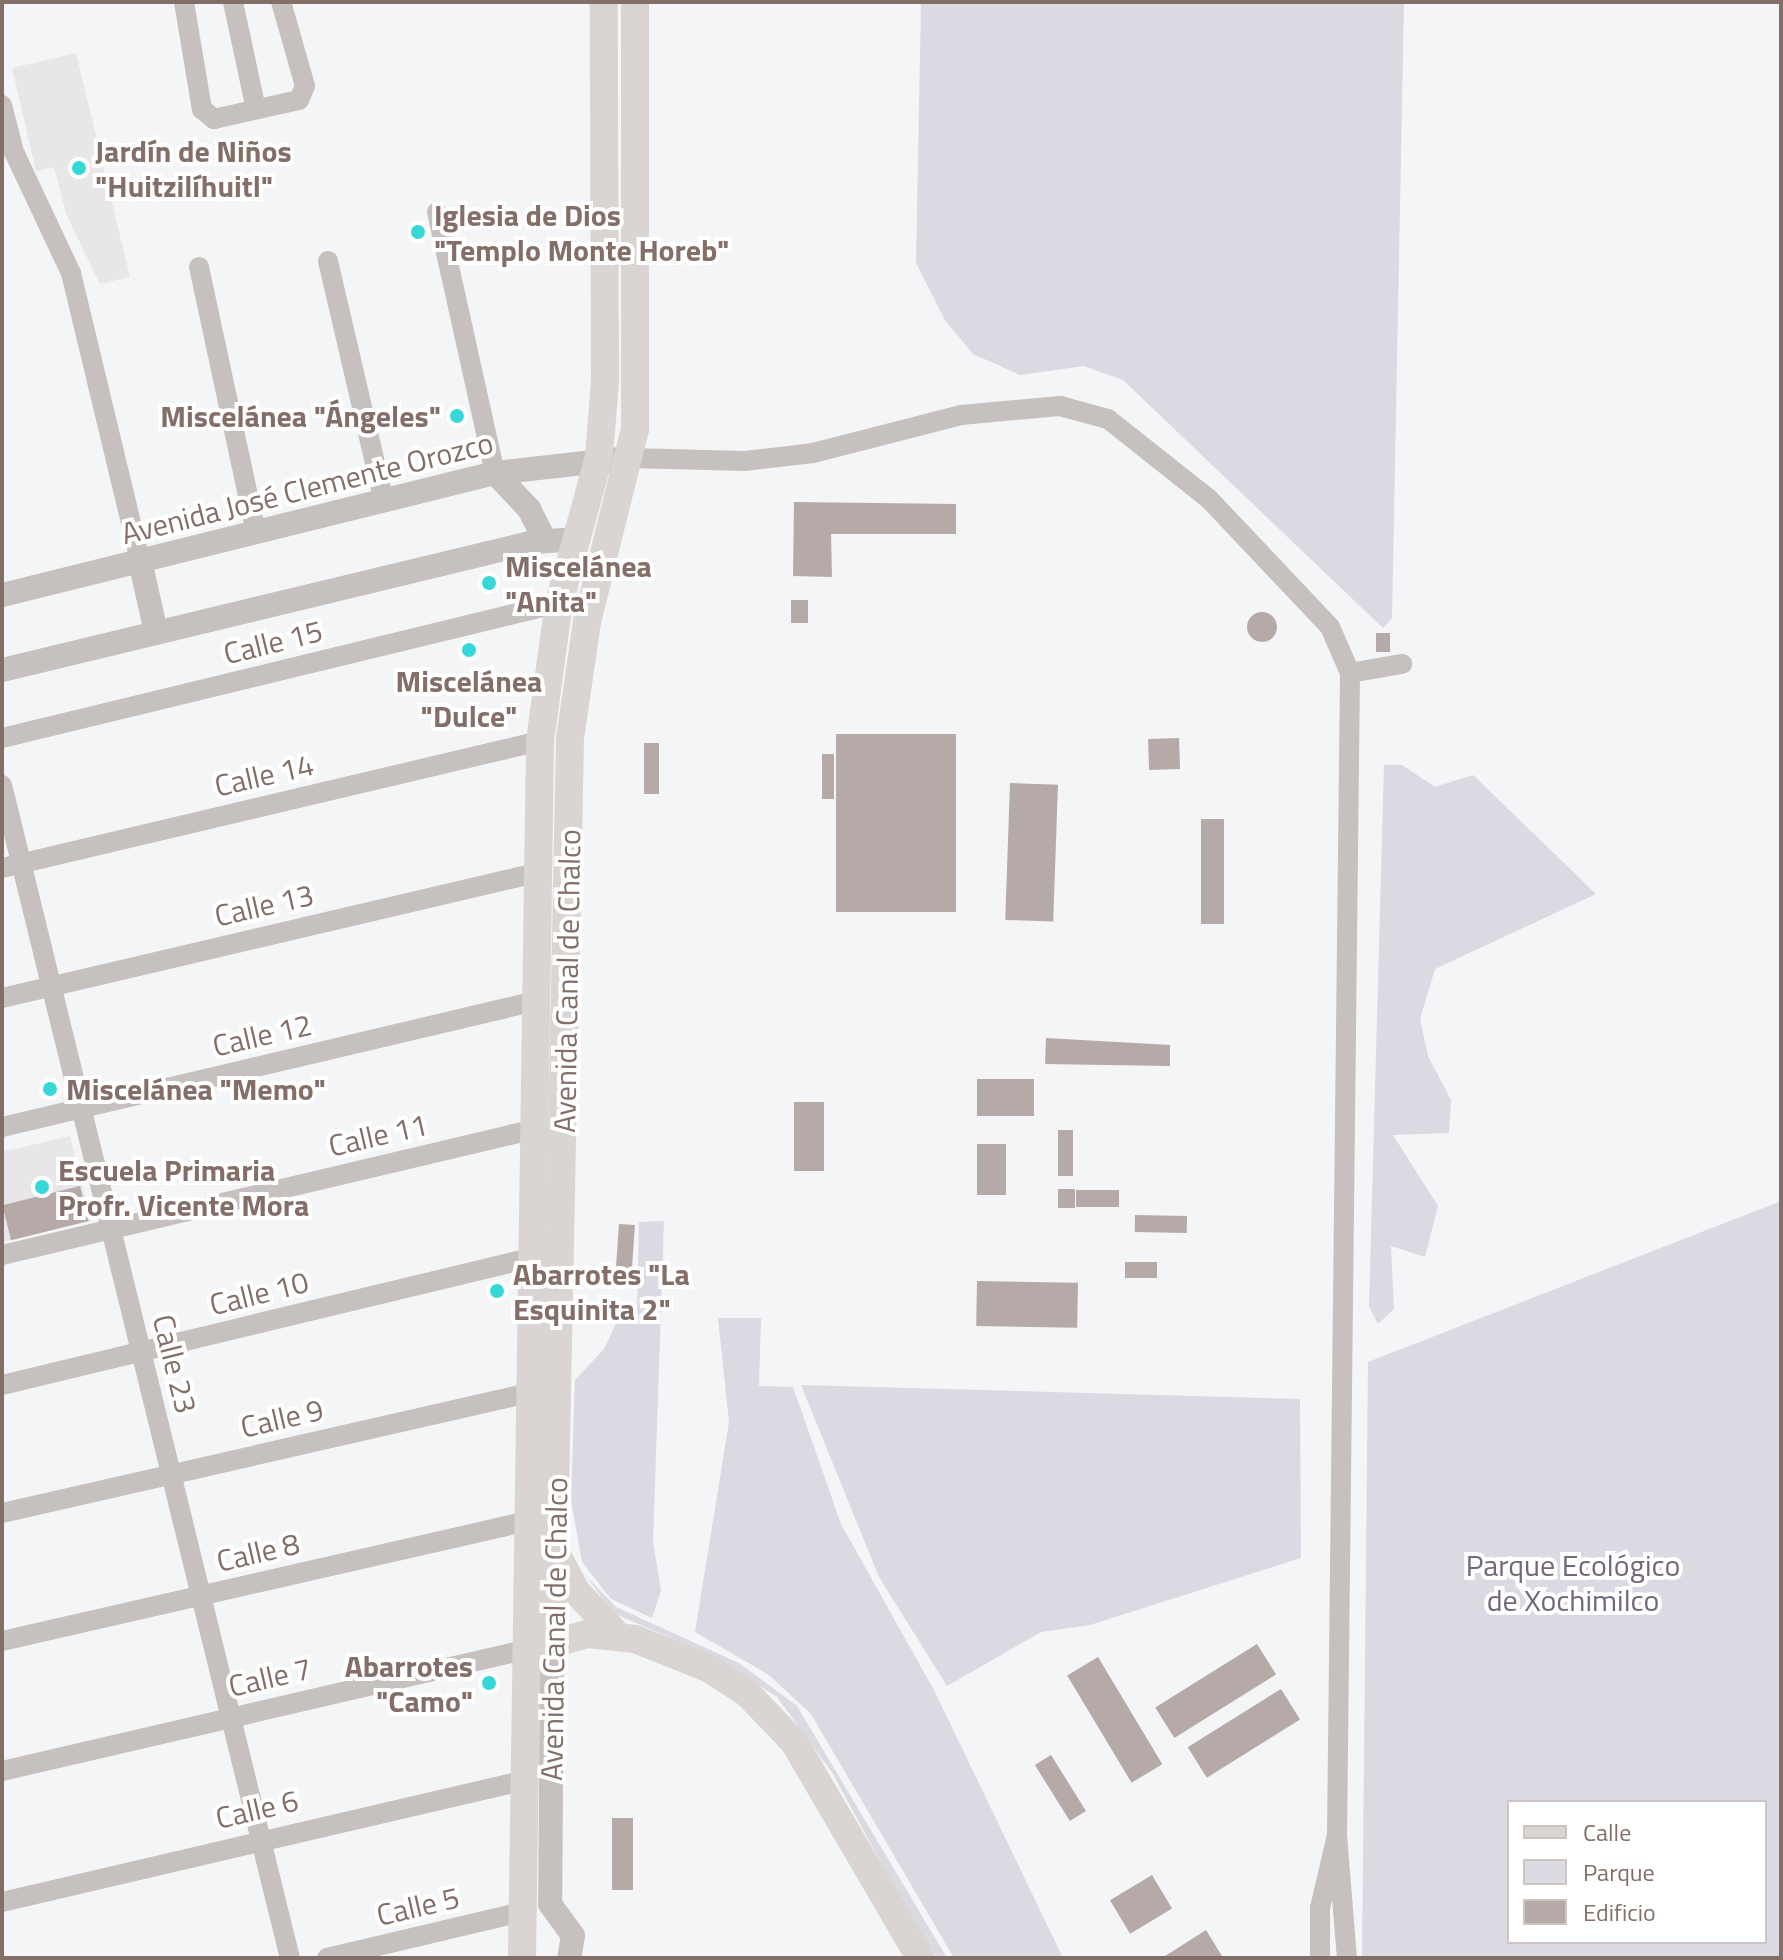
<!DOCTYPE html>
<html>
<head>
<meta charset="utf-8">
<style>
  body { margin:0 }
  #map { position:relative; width:1783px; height:1960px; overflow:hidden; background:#f4f5f7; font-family:"Titillium Web",sans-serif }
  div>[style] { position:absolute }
  .built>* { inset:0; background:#e8e6e8 }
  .green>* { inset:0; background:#dbd9e1 }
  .building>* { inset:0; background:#b5aaa8; transform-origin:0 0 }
  .round { border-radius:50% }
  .minor>* { height:20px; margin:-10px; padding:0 10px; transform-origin:10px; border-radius:10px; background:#c6c0be }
  .tertiary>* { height:24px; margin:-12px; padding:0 12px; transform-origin:12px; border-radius:12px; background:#c6c0be }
  .secondary>* { height:28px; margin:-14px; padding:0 14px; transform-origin:14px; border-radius:14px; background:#dad4d2 }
  .dots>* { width:22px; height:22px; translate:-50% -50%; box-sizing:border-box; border:4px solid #fff; border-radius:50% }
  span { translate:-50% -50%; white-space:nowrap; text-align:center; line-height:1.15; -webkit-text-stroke:8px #fff; paint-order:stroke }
  .poi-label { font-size:30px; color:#836e68; font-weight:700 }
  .left { translate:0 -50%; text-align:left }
  .right { translate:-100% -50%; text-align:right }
  .street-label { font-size:30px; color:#836e68 }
  .park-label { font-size:30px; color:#72677b }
  .frame { position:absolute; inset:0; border:4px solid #836e68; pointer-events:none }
  .legend { position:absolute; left:1507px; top:1800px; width:260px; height:144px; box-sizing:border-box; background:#fff; border:2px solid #cdc5c3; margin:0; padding:10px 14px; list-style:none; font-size:24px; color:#836e68 }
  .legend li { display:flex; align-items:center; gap:16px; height:40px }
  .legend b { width:40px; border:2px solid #cdc5c3 }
</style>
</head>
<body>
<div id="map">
  <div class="built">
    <i style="clip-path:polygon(76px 53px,130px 277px,100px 284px,66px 214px,54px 167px,36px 171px,12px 68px)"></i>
    <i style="clip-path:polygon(70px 1136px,91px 1221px,2px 1242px,2px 1152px)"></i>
  </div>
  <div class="green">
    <i style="clip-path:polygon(921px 2px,1404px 2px,1392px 618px,1383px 628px,1123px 380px,1084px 366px,1020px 375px,973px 354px,945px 320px,916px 263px)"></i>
    <i style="clip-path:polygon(1384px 765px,1402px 765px,1435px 787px,1473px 775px,1596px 894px,1435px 969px,1420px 1019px,1428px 1056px,1451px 1100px,1449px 1133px,1393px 1135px,1438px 1206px,1425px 1257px,1391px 1246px,1394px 1309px,1378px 1324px,1369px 1307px)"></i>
    <i style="clip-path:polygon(evenodd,1781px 1201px,1781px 1958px,1362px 1958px,1368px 1362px,1781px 1201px,1509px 1802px,1765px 1802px,1765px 1942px,1509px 1942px,1509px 1802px)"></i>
    <i style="clip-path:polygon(664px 1221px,653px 1542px,661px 1591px,652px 1618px,611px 1599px,582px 1562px,571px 1500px,575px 1380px,604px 1349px,620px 1315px,637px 1313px,639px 1222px)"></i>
    <i style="clip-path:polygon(718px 1318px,761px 1318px,759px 1386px,793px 1387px,841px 1524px,935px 1692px,1063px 1958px,954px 1958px,811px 1714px,769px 1675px,695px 1632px,729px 1422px)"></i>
    <i style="clip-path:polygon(801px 1385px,1300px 1399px,1301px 1558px,1090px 1625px,1041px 1632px,947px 1686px,879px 1577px)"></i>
    <i style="clip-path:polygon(586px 1576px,616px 1607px,739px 1663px,797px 1706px,947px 1958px,937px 1958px,915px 1926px,833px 1774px,777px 1697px,717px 1658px,613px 1613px)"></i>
  </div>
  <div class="building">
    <i style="clip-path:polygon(794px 502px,956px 504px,956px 534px,831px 534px,832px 577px,793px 576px)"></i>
    <i style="left:791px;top:600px;width:17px;height:23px"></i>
    <i class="round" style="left:1247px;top:612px;width:30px;height:30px"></i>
    <i style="left:1376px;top:633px;width:14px;height:19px"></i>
    <i style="left:836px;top:734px;width:120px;height:178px"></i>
    <i style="left:1179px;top:738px;width:31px;height:31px;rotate:88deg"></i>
    <i style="left:644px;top:743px;width:15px;height:51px"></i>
    <i style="left:822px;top:754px;width:12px;height:45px"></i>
    <i style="left:1010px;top:783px;width:48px;height:137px;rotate:2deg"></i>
    <i style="left:1201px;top:819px;width:23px;height:105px"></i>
    <i style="clip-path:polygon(1046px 1038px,1170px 1045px,1170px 1066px,1045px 1064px)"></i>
    <i style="left:977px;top:1079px;width:57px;height:37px"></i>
    <i style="left:794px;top:1102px;width:30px;height:69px"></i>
    <i style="left:1058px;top:1130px;width:15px;height:46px"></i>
    <i style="left:977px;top:1144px;width:29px;height:51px"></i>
    <i style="left:80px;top:1186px;width:36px;height:80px;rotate:76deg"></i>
    <i style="left:1058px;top:1189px;width:17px;height:19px"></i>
    <i style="left:1076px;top:1190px;width:43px;height:17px"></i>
    <i style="left:1135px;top:1215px;width:52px;height:17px;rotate:1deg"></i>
    <i style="left:619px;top:1224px;width:16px;height:61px;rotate:4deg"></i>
    <i style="left:1157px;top:1262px;width:16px;height:32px;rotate:90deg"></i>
    <i style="left:977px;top:1281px;width:101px;height:45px;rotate:1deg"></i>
    <i style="left:1257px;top:1644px;width:36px;height:120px;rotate:58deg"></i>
    <i style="left:1098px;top:1657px;width:125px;height:36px;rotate:59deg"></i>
    <i style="left:1281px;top:1689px;width:36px;height:110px;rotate:58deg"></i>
    <i style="left:1051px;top:1755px;width:66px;height:19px;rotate:58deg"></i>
    <i style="left:612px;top:1818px;width:21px;height:72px"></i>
    <i style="left:1152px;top:1875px;width:39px;height:49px;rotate:59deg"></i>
    <i style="clip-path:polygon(1206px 1930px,1222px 1956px,1162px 1958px)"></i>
  </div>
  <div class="minor">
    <i style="left:184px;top:2px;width:109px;rotate:80.5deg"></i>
    <i style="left:202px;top:109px;width:16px;rotate:40deg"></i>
    <i style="left:214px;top:119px;width:87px;rotate:-12.6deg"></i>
    <i style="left:299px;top:100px;width:15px;rotate:-67deg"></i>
    <i style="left:305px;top:86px;width:87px;rotate:-105.9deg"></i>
    <i style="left:233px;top:2px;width:109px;rotate:77.9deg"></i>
    <i style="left:2px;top:105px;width:49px;rotate:75.7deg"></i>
    <i style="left:14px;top:152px;width:134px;rotate:64.8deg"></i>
    <i style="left:71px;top:273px;width:296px;rotate:76.5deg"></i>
    <i style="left:437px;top:212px;width:267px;rotate:77.5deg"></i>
    <i style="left:328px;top:261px;width:246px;rotate:76.9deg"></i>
    <i style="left:199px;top:267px;width:271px;rotate:77.9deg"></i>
    <i style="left:629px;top:458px;width:116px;rotate:1.5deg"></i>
    <i style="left:745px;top:461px;width:68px;rotate:-6.7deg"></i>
    <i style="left:813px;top:453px;width:153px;rotate:-14.4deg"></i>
    <i style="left:961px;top:415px;width:99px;rotate:-5.2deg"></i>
    <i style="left:1060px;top:406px;width:50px;rotate:15.2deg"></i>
    <i style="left:1108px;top:419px;width:129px;rotate:38.4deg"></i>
    <i style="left:1209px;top:499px;width:176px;rotate:46.6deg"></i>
    <i style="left:1330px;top:627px;width:50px;rotate:66.5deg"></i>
    <i style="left:1350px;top:673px;width:1162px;rotate:90.64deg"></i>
    <i style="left:1350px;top:673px;width:53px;rotate:-9.8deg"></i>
    <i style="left:2px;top:738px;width:573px;rotate:-13.62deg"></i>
    <i style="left:2px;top:785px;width:1208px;rotate:76.21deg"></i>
    <i style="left:2px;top:868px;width:553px;rotate:-13.28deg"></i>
    <i style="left:2px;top:998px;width:553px;rotate:-13.18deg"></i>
    <i style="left:2px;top:1127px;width:549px;rotate:-13.28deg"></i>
    <i style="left:2px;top:1255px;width:548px;rotate:-13.3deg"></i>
    <i style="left:2px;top:1385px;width:543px;rotate:-13.52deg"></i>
    <i style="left:2px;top:1513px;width:540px;rotate:-12.83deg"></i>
    <i style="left:2px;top:1641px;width:540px;rotate:-12.85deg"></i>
    <i style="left:2px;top:1771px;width:549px;rotate:-13.05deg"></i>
    <i style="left:2px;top:1902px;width:538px;rotate:-13.11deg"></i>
    <i style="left:327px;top:1958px;width:200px;rotate:-13.3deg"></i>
    <i style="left:1320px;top:1958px;width:50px;rotate:-90deg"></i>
    <i style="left:1320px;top:1908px;width:75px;rotate:-76.9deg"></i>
    <i style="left:1337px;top:1835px;width:123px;rotate:85.4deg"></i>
  </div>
  <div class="tertiary">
    <i style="left:495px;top:473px;width:50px;rotate:46.6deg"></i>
    <i style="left:529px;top:509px;width:35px;rotate:63deg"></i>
    <i style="left:140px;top:561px;width:73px;rotate:77.3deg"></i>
    <i style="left:2px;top:595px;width:508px;rotate:-13.9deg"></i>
    <i style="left:495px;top:473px;width:135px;rotate:-6.4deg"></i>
    <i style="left:2px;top:670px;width:547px;rotate:-13.53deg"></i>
    <i style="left:534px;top:542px;width:44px;rotate:-3.9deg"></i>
    <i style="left:552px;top:1644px;width:260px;rotate:90.4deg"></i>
    <i style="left:550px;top:1904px;width:39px;rotate:54deg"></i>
    <i style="left:573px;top:1936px;width:22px;rotate:100deg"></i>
  </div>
  <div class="secondary">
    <i style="left:635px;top:2px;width:427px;rotate:90deg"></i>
    <i style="left:635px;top:429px;width:199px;rotate:104deg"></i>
    <i style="left:587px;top:622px;width:117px;rotate:98.3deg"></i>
    <i style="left:570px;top:738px;width:906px;rotate:91.14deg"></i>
    <i style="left:552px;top:1644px;width:37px;rotate:-16deg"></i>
    <i style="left:588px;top:1634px;width:47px;rotate:6.1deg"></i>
    <i style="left:635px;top:1639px;width:79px;rotate:21.7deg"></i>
    <i style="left:708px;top:1668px;width:46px;rotate:32.7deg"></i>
    <i style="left:747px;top:1693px;width:68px;rotate:46.2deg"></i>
    <i style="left:794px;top:1742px;width:250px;rotate:59.7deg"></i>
    <i style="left:558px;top:1557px;width:38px;rotate:62deg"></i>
    <i style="left:576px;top:1591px;width:60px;rotate:47deg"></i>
    <i style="left:522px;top:1958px;width:1217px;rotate:-89.15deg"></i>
    <i style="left:540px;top:741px;width:139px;rotate:-82.2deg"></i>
    <i style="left:559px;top:603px;width:151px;rotate:-74.7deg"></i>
    <i style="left:599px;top:457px;width:77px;rotate:-85.5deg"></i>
    <i style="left:605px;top:380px;width:378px;rotate:-90.2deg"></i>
  </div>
  <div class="dots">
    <i style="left:79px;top:168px;background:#35d7d7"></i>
    <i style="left:418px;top:232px;background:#35d7d7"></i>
    <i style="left:457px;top:416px;background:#35d7d7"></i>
    <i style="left:489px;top:583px;background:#35d7d7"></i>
    <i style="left:469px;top:650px;background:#35d7d7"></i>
    <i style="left:50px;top:1089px;background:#35d7d7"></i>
    <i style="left:42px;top:1187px;background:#35d7d7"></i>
    <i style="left:497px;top:1291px;background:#35d7d7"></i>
    <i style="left:489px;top:1683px;background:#35d7d7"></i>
  </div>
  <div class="poi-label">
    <span class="left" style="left:95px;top:168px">Jardín de Niños<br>"Huitzilíhuitl"</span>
    <span class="left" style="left:434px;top:232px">Iglesia de Dios<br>"Templo Monte Horeb"</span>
    <span class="right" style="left:441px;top:416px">Miscelánea "Ángeles"</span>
    <span class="left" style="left:505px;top:583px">Miscelánea<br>"Anita"</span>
    <span style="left:469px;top:698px">Miscelánea<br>"Dulce"</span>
    <span class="left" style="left:66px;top:1089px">Miscelánea "Memo"</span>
    <span class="left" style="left:58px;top:1187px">Escuela Primaria<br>Profr. Vicente Mora</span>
    <span class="left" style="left:513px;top:1291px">Abarrotes "La<br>Esquinita 2"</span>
    <span class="right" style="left:473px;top:1683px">Abarrotes<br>"Camo"</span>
  </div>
  <div class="street-label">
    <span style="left:307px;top:488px;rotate:-14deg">Avenida José Clemente Orozco</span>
    <span style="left:273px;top:642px;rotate:-14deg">Calle 15</span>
    <span style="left:264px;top:775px;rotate:-13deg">Calle 14</span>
    <span style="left:264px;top:905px;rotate:-13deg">Calle 13</span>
    <span style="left:567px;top:981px;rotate:-89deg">Avenida Canal de Chalco</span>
    <span style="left:262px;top:1035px;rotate:-13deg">Calle 12</span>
    <span style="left:378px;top:1135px;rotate:-13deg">Calle 11</span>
    <span style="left:259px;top:1293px;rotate:-14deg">Calle 10</span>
    <span style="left:175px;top:1364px;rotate:76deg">Calle 23</span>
    <span style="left:282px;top:1418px;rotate:-13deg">Calle 9</span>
    <span style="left:258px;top:1552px;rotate:-13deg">Calle 8</span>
    <span style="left:554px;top:1629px;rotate:-89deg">Avenida Canal de Chalco</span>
    <span style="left:270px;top:1677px;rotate:-13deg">Calle 7</span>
    <span style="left:257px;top:1809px;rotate:-13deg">Calle 6</span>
    <span style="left:418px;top:1906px;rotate:-13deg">Calle 5</span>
  </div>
  <div class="park-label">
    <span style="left:1573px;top:1582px">Parque Ecológico<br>de Xochimilco</span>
  </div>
  <div class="frame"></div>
  <ul class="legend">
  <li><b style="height:10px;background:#dad4d2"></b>Calle</li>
  <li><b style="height:22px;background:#dbd9e1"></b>Parque</li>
  <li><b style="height:22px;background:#b5aaa8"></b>Edificio</li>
  </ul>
</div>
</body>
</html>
